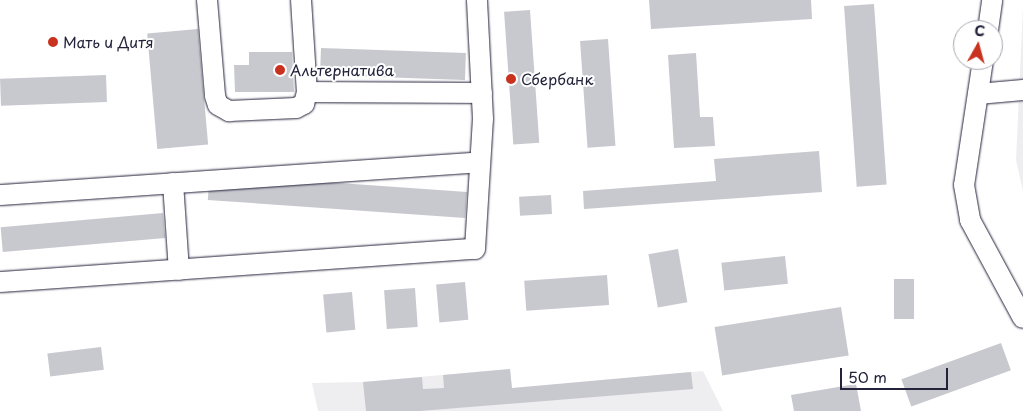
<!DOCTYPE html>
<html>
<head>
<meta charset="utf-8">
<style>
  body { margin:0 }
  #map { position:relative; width:1023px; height:411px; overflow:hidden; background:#fff; font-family:"Playpen Sans",sans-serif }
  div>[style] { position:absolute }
  .built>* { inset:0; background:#eeeef1 }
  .building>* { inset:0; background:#c8c8cf; transform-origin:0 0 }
  .roads { filter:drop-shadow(0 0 1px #22223b) drop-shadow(0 0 1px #22223b) }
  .minor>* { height:20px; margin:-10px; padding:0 10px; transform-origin:10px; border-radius:10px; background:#fff }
  .dots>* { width:14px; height:14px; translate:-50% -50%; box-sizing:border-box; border:2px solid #fff; border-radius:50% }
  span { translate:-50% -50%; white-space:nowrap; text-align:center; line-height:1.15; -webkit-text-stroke:4px #fff; paint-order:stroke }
  .poi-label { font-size:15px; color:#22223b }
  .left { translate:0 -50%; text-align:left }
  .north { position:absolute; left:953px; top:20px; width:50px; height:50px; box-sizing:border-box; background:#fff; border:1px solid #a7a7b1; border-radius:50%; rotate:7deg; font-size:14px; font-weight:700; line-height:20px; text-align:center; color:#22223b }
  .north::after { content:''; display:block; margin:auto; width:18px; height:22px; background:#c8321e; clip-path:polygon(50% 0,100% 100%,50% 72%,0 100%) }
  .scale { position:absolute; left:840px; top:368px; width:108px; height:22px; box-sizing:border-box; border:2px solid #22223b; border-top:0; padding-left:6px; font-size:15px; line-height:18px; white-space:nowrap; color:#22223b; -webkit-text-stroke:4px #fff; paint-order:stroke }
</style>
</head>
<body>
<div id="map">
  <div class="built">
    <i style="clip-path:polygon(1023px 7px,1023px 191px,1016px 160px)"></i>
    <i style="clip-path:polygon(510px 369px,512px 389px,703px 371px,723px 411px,318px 411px,312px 383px,363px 382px)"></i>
  </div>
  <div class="building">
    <i style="clip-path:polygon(649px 0,811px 0,812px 19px,651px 29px)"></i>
    <i style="left:874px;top:4px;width:181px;height:30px;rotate:86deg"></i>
    <i style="left:530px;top:10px;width:133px;height:26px;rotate:86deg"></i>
    <i style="left:198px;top:29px;width:116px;height:51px;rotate:85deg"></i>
    <i style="left:608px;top:39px;width:107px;height:28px;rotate:86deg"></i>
    <i style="left:321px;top:48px;width:145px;height:27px;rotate:2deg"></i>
    <i style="clip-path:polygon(249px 52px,292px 52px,294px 92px,235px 92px,234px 65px,249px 65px)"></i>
    <i style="clip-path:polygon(696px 53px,700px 117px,713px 117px,715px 146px,674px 148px,668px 55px)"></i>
    <i style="left:106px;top:75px;width:27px;height:106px;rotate:88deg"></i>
    <i style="clip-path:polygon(819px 151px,822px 192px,584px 209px,583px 191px,716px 181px,714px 159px)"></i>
    <i style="left:467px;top:192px;width:26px;height:258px;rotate:94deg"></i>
    <i style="left:551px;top:195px;width:19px;height:32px;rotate:87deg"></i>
    <i style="left:163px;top:213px;width:25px;height:163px;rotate:85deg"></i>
    <i style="left:678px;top:249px;width:54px;height:30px;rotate:80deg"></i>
    <i style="left:785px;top:256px;width:28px;height:64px;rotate:84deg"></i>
    <i style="left:607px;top:275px;width:30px;height:83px;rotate:86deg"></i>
    <i style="left:894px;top:279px;width:20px;height:40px"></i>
    <i style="left:465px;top:282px;width:38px;height:29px;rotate:85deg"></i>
    <i style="left:415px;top:288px;width:39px;height:31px;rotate:86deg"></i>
    <i style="left:352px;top:292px;width:38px;height:29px;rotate:85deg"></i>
    <i style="left:841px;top:307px;width:49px;height:128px;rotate:81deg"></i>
    <i style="left:1001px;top:343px;width:29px;height:106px;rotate:70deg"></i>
    <i style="left:101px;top:347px;width:23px;height:54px;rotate:83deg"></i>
    <i style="clip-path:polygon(510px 369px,512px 388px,691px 372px,693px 389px,420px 411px,366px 411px,363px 382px,422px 377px,423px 389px,444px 388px,443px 375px)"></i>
    <i style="clip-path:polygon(856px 384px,861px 411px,794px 411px,791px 395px)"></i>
  </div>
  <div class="roads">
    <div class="minor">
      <i style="left:207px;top:0;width:96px;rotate:85.2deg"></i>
      <i style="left:215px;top:96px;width:9px;rotate:72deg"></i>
      <i style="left:218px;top:105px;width:13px;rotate:29deg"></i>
      <i style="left:229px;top:111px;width:67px;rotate:-2.6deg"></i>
      <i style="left:296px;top:108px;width:9px;rotate:-27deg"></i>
      <i style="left:304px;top:104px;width:12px;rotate:-76deg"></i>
      <i style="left:307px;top:92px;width:175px;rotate:0.3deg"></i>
      <i style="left:301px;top:0;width:92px;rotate:86.3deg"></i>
      <i style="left:988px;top:30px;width:30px;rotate:-82deg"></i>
      <i style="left:983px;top:60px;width:126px;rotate:98.6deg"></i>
      <i style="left:964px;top:185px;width:36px;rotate:80deg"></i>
      <i style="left:970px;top:220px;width:111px;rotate:61.6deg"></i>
      <i style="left:978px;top:94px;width:45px;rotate:-5.1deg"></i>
      <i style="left:173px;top:183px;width:87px;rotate:86.1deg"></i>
      <i style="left:0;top:195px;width:481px;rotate:-3.9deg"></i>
      <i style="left:0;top:282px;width:476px;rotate:-4deg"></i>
      <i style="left:475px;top:249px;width:130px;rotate:-86.5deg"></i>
      <i style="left:483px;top:119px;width:119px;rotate:-92.9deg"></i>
    </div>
  </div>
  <div class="dots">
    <i style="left:53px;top:42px;background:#c8321e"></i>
    <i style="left:280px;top:70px;background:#c8321e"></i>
    <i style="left:511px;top:79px;background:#c8321e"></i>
  </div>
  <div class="poi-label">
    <span class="left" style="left:63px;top:42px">Мать и Дитя</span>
    <span class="left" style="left:290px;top:70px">Альтернатива</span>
    <span class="left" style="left:521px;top:79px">Сбербанк</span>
  </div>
  <div class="north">С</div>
  <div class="scale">50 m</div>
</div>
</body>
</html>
